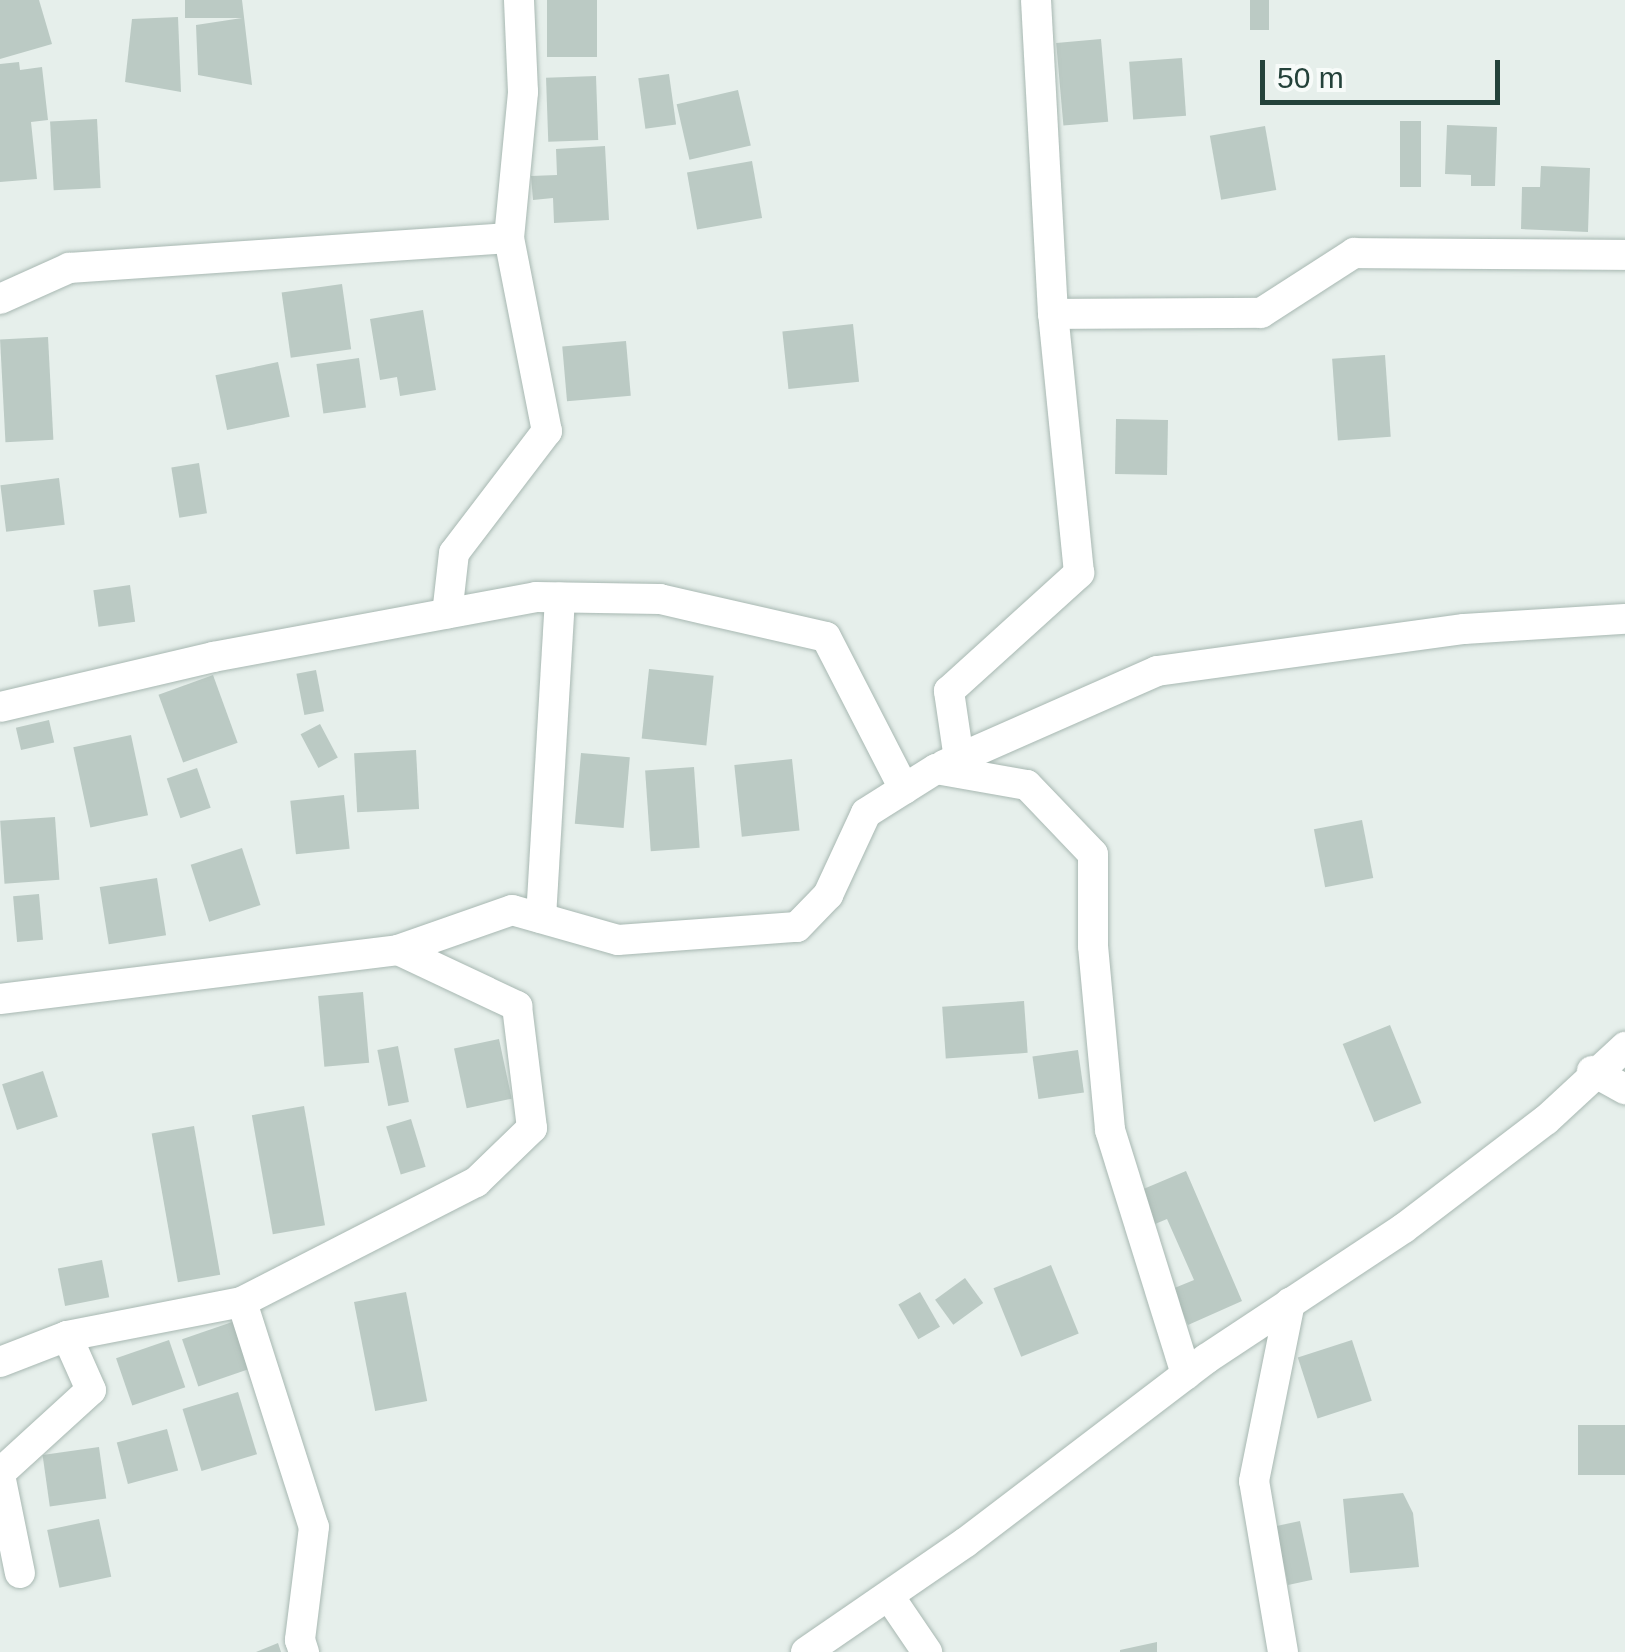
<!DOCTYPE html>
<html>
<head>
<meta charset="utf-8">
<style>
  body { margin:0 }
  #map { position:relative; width:1625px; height:1652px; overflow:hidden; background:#e6efeb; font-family:Arial,sans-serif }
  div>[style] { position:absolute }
  .building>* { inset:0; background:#bbcac4; transform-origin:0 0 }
  .roads { filter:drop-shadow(0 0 2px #a8b8b2) drop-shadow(0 0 2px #a8b8b2) }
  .street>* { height:30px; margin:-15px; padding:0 15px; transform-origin:15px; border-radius:15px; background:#fff }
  span { translate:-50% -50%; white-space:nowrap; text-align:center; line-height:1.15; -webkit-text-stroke:9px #f7fbf9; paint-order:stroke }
  .scale { position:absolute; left:1260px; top:60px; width:240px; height:45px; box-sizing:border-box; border:5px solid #24423a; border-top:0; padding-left:12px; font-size:30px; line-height:35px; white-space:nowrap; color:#24423a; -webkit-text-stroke:8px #f7fbf9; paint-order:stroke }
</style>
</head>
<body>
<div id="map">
  <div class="building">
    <i style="clip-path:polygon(0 0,39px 0,52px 44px,0 59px)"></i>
    <i style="clip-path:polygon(185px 0,242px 0,252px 85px,198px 75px,196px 25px,242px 18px,185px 18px)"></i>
    <i style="left:547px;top:0;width:50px;height:57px"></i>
    <i style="left:1250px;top:0;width:19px;height:30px"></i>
    <i style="clip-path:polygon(178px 17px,181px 92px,125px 82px,132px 19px)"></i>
    <i style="left:1101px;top:39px;width:83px;height:45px;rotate:85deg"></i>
    <i style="left:1182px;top:58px;width:58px;height:53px;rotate:86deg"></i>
    <i style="clip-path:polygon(19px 62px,20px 70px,42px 67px,48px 120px,31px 122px,37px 179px,0 182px,0 64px)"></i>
    <i style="left:669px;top:74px;width:51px;height:31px;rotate:82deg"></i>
    <i style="left:596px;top:76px;width:64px;height:50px;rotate:88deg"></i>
    <i style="left:738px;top:90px;width:57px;height:63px;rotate:77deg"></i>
    <i style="left:97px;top:119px;width:69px;height:47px;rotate:87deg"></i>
    <i style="left:1400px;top:121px;width:21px;height:66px"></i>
    <i style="clip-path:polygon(1447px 125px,1497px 127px,1495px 186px,1471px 186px,1471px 175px,1445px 174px)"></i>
    <i style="left:1265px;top:126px;width:65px;height:56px;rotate:80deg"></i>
    <i style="clip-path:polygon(605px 146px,609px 220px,554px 223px,553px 198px,533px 200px,531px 176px,557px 175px,556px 149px)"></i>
    <i style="left:752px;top:161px;width:58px;height:66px;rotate:80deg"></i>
    <i style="clip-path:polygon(1541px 166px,1590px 168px,1588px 232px,1521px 229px,1522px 187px,1540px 187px)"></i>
    <i style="left:342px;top:284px;width:66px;height:61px;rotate:82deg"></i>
    <i style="clip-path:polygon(423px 310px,436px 390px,400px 396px,397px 377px,380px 380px,370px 319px)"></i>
    <i style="left:853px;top:324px;width:58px;height:71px;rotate:84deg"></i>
    <i style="left:48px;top:337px;width:103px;height:48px;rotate:87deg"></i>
    <i style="left:626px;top:341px;width:55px;height:64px;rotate:85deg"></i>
    <i style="left:1385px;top:355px;width:82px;height:53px;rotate:86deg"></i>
    <i style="left:359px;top:358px;width:50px;height:43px;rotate:82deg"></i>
    <i style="left:278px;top:362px;width:56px;height:64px;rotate:78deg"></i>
    <i style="left:1116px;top:419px;width:52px;height:55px;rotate:1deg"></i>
    <i style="left:199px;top:463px;width:51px;height:28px;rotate:81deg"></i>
    <i style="left:59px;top:478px;width:47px;height:59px;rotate:83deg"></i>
    <i style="left:130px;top:585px;width:37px;height:37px;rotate:82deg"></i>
    <i style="left:649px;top:669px;width:65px;height:70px;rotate:6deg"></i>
    <i style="left:316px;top:670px;width:42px;height:20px;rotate:79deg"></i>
    <i style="left:213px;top:675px;width:72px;height:58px;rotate:70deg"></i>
    <i style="left:49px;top:720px;width:23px;height:34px;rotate:77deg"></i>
    <i style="left:320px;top:724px;width:38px;height:22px;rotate:62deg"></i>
    <i style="left:131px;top:735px;width:82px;height:59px;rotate:78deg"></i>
    <i style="left:416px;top:750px;width:59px;height:62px;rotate:87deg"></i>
    <i style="left:581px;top:753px;width:49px;height:71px;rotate:5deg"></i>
    <i style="left:792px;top:759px;width:72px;height:58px;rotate:84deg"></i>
    <i style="left:694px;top:767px;width:81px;height:49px;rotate:86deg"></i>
    <i style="left:197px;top:768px;width:42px;height:32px;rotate:71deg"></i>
    <i style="left:344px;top:795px;width:54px;height:54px;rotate:84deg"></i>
    <i style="left:55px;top:817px;width:63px;height:55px;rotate:86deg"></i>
    <i style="left:1362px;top:820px;width:59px;height:49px;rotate:79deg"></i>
    <i style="left:242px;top:848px;width:60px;height:54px;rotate:72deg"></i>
    <i style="left:157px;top:878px;width:58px;height:58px;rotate:81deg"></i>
    <i style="left:39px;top:894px;width:46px;height:26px;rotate:85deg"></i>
    <i style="left:363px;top:992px;width:71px;height:45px;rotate:85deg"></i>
    <i style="left:1024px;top:1001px;width:52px;height:82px;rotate:86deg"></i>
    <i style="left:1390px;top:1025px;width:84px;height:51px;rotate:68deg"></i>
    <i style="left:499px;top:1039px;width:61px;height:46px;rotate:78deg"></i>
    <i style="left:398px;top:1046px;width:57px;height:21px;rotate:79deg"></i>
    <i style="left:1078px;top:1050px;width:43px;height:46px;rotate:82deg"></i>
    <i style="left:43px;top:1071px;width:48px;height:43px;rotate:72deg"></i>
    <i style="left:304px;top:1106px;width:121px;height:53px;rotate:80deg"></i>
    <i style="left:411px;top:1119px;width:50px;height:26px;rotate:73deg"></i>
    <i style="left:194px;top:1126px;width:151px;height:43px;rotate:80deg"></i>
    <i style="clip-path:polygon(1186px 1171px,1242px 1301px,1188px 1325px,1172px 1289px,1194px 1280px,1167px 1219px,1148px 1227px,1134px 1193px)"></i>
    <i style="left:102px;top:1260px;width:38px;height:45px;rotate:79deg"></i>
    <i style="left:1051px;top:1265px;width:74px;height:62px;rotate:68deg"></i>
    <i style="left:965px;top:1278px;width:31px;height:37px;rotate:54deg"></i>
    <i style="left:406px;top:1292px;width:111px;height:53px;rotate:79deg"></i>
    <i style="left:920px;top:1292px;width:40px;height:25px;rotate:60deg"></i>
    <i style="left:235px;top:1321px;width:50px;height:56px;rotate:71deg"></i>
    <i style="left:169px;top:1340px;width:50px;height:56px;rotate:71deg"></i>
    <i style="left:1352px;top:1340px;width:64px;height:57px;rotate:72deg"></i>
    <i style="left:238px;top:1392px;width:65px;height:58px;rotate:73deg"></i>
    <i style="left:1578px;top:1425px;width:47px;height:50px"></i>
    <i style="left:167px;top:1429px;width:43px;height:52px;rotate:75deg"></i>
    <i style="left:99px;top:1447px;width:52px;height:57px;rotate:82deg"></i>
    <i style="clip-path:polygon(1403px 1493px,1413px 1513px,1419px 1567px,1350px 1573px,1343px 1499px)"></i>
    <i style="left:99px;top:1519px;width:59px;height:53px;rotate:78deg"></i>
    <i style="left:1300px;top:1521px;width:60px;height:25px;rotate:78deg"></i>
    <i style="clip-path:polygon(1157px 1642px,1157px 1652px,1120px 1652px,1120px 1650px)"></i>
    <i style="clip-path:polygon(278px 1643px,281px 1652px,256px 1652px)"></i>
  </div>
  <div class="roads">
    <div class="street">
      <i style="left:1036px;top:0;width:314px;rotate:86.9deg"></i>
      <i style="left:509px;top:238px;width:147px;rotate:-84.5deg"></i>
      <i style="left:523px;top:92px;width:92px;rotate:-92.5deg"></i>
      <i style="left:0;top:299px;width:76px;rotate:-24.2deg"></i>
      <i style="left:69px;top:268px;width:441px;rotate:-3.9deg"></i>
      <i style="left:509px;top:238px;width:197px;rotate:78.9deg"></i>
      <i style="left:547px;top:431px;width:153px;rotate:127.3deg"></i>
      <i style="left:454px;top:553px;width:61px;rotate:96.5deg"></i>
      <i style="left:0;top:707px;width:219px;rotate:-13.2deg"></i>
      <i style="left:213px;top:657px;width:329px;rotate:-10.5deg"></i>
      <i style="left:536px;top:597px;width:124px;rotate:0.9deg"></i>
      <i style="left:660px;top:599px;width:170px;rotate:12.9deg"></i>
      <i style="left:826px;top:637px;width:171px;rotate:62.8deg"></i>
      <i style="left:959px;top:759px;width:69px;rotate:-98.4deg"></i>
      <i style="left:949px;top:691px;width:176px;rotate:-42.2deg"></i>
      <i style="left:1079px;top:573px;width:260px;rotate:-95.7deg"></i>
      <i style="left:1053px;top:314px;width:208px;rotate:-0.3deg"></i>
      <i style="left:1261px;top:313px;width:111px;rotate:-32.8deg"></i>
      <i style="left:1354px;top:253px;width:271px;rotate:0.4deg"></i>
      <i style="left:944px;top:765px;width:233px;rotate:-23.8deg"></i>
      <i style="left:1157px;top:671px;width:310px;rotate:-7.8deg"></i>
      <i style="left:1464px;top:629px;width:161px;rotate:-3.6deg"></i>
      <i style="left:541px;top:918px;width:321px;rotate:-86.6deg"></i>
      <i style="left:398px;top:950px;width:121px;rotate:-19.3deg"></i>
      <i style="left:512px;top:910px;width:110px;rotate:15.8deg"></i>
      <i style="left:618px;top:940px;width:179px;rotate:-4.2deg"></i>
      <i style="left:797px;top:927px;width:45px;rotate:-45.9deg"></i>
      <i style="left:828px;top:895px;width:90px;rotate:-65.1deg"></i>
      <i style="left:866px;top:813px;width:83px;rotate:-32.2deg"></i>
      <i style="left:936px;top:769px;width:92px;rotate:10deg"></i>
      <i style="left:1027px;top:785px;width:95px;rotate:46.3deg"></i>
      <i style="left:1093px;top:854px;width:92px;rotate:90deg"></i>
      <i style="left:1093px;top:946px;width:185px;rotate:84.7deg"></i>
      <i style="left:1110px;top:1130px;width:256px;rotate:72.7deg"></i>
      <i style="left:0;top:999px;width:401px;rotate:-7deg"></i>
      <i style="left:398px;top:950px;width:132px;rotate:25.2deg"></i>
      <i style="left:517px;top:1006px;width:123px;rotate:83deg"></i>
      <i style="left:532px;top:1128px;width:78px;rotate:136deg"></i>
      <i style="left:476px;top:1182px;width:263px;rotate:152.9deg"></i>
      <i style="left:1592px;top:1071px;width:38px;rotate:29deg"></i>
      <i style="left:0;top:1362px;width:72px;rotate:-21.2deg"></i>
      <i style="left:67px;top:1336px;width:178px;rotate:-11deg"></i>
      <i style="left:242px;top:1302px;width:236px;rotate:72.3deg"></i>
      <i style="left:314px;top:1527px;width:114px;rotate:97.1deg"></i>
      <i style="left:300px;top:1640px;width:13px;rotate:72deg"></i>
      <i style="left:0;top:1473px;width:123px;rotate:-42.4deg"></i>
      <i style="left:91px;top:1390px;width:59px;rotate:-114deg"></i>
      <i style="left:0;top:1475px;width:100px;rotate:78.5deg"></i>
      <i style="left:889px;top:1596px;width:68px;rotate:55.8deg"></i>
      <i style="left:806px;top:1652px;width:194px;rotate:-34.5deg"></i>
      <i style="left:966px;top:1542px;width:302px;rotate:-37.3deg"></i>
      <i style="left:1206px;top:1359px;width:237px;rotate:-33.5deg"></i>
      <i style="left:1404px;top:1228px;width:178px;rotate:-37.3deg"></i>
      <i style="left:1546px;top:1120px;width:108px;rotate:-42.7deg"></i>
      <i style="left:1283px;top:1652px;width:173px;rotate:-99.6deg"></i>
      <i style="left:1254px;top:1481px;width:182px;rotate:-78.6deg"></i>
    </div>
  </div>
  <div class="scale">50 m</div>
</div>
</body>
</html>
